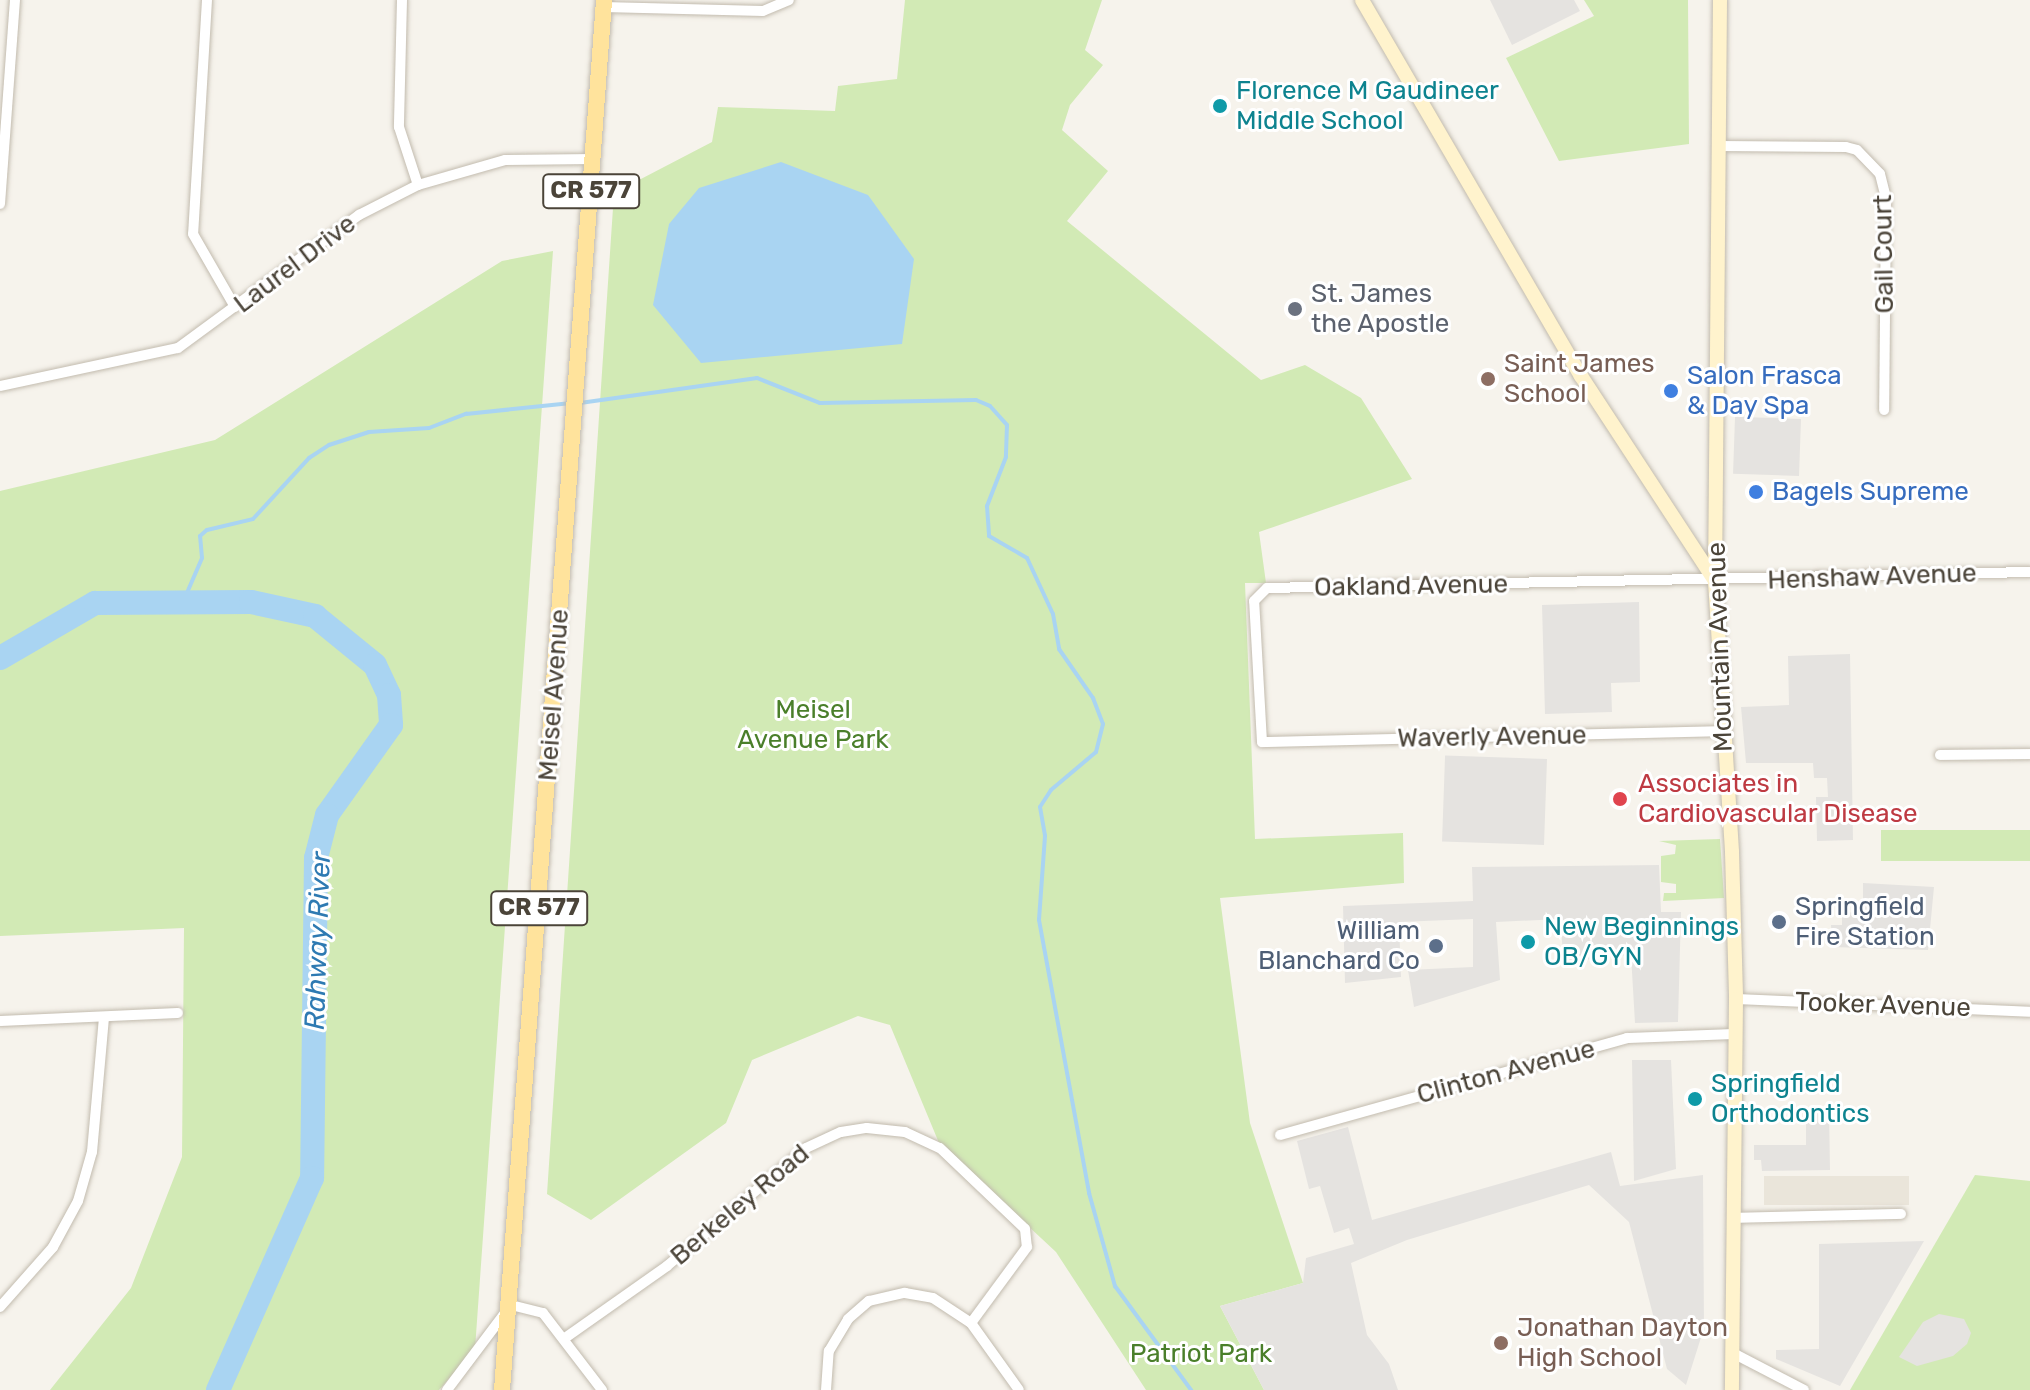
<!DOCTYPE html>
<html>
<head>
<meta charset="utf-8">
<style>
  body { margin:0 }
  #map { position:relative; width:2030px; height:1390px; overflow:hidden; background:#f6f3ec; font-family:Rubik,sans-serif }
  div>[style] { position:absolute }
  .residential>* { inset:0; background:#eae5da; transform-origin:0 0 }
  .green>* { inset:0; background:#d2eab5; transform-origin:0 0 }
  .parking>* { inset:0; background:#e5e3e0; transform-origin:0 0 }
  .water>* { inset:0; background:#a9d4f2 }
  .stream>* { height:4px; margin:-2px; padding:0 2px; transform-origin:2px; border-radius:2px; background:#a9d4f2 }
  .river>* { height:24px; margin:-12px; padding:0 12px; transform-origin:12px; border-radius:12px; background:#a9d4f2 }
  .roads { filter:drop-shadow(0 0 2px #c2bbae) drop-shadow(0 0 2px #c2bbae) }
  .street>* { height:10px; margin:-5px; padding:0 5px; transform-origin:5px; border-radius:5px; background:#fff }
  .secondary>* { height:14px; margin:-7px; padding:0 7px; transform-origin:7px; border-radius:7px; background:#fff3cd }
  .primary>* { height:16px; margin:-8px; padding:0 8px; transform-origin:8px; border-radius:8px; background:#ffe39c }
  .dots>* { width:22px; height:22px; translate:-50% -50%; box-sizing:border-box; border:4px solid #fff; border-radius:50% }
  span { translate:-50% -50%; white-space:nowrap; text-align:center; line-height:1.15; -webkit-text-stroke:6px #fff; paint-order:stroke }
  .shield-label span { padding:2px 6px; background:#fff; border:2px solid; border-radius:6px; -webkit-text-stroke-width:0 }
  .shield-label { font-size:24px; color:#4b4439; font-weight:700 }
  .culture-label { font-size:26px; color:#0d838f }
  .left { translate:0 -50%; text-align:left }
  .street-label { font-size:26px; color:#4b4439 }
  .worship-label { font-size:26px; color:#5b616d }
  .education-label { font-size:26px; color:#785e54 }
  .shop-label { font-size:26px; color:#366cbe }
  .park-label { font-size:26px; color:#4a7f2a }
  .health-label { font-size:26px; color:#be3a42 }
  .service-label { font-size:26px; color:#4e5e75 }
  .right { translate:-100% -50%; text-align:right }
  .water-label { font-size:28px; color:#2e7ab2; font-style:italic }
</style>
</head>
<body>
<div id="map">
  <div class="residential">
    <i style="left:1909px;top:1176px;width:29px;height:145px;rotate:90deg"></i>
  </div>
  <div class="green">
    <i style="clip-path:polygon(905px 0,1102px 0,1085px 50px,1103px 65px,1070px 105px,1062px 130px,1108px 171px,1067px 221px,1261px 380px,1305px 365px,1361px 398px,1412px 479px,1259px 532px,1266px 583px,1245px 583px,1255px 839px,1403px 833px,1404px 883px,1220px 898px,1250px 1123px,1303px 1283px,1220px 1306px,1264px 1390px,1146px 1390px,1056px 1252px,939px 1143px,890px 1025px,858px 1016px,752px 1060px,726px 1123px,591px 1220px,547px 1194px,614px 193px,712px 142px,718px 107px,835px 111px,838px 86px,897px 79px)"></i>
    <i style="clip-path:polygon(1584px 0,1688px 0,1689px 144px,1559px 161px,1506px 58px,1594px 16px)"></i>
    <i style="clip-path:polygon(553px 251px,475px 1349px,439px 1390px,50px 1390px,131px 1288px,182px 1157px,184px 928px,0 936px,0 491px,215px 440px,502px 261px)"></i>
    <i style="left:2030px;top:830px;width:31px;height:149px;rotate:90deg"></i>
    <i style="clip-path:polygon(1720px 839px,1724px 898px,1663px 901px,1664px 893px,1676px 893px,1676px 884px,1661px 882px,1661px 856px,1675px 854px,1676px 845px,1659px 841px)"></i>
    <i style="clip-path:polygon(1975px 1175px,2030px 1181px,2030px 1390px,1850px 1390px)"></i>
  </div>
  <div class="parking">
    <i style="clip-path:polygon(1490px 0,1574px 0,1580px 11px,1512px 45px)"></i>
    <i style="left:1801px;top:419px;width:57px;height:66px;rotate:92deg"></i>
    <i style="clip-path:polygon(1639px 602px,1640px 682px,1611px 683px,1612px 712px,1545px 714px,1542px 605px)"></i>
    <i style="clip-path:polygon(1850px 654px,1853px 840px,1817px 841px,1816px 797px,1828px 797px,1827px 778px,1814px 778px,1813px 763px,1746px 763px,1741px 707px,1789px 705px,1788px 656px)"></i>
    <i style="left:1547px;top:759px;width:86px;height:102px;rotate:92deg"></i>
    <i style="clip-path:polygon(1659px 865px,1661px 912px,1681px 912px,1678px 1022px,1635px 1023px,1631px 955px,1563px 962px,1561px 919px,1496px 922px,1500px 980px,1414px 1007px,1408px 970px,1473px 967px,1473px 919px,1399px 922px,1401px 977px,1345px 983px,1343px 906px,1473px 901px,1472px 867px)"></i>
    <i style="clip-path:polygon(1863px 883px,1934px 887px,1928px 950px,1832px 947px,1831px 925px,1842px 925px,1842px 912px,1863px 913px)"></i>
    <i style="clip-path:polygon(1632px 1060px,1671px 1060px,1676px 1169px,1634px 1181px)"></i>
    <i style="clip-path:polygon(1829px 1110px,1830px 1170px,1762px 1171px,1761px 1160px,1754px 1160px,1754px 1145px,1806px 1145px,1806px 1111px)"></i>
    <i style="clip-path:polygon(1348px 1127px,1372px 1220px,1611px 1152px,1620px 1186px,1703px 1175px,1704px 1328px,1686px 1385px,1667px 1369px,1629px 1222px,1589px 1185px,1407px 1240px,1351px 1263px,1367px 1335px,1389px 1364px,1398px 1390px,1264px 1390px,1220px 1306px,1303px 1283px,1306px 1258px,1354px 1244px,1349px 1228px,1334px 1233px,1320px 1186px,1309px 1189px,1297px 1141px)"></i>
    <i style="clip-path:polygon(1924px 1241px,1840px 1386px,1776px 1359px,1776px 1350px,1819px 1349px,1819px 1244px)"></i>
    <i style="clip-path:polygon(1939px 1314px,1964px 1319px,1971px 1333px,1967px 1344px,1953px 1356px,1917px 1366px,1899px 1357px,1923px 1322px)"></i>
  </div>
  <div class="water">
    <i style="clip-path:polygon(781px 162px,868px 195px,914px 259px,902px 344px,701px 363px,653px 305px,669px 224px,699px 188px)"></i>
  </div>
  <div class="stream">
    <i style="left:580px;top:403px;width:179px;rotate:-8deg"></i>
    <i style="left:757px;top:378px;width:68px;rotate:21.6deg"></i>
    <i style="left:820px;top:403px;width:156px;rotate:-1.1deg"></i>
    <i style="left:976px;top:400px;width:15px;rotate:23deg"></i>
    <i style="left:990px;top:406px;width:25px;rotate:48deg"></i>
    <i style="left:1007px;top:425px;width:32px;rotate:92deg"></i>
    <i style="left:1006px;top:457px;width:53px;rotate:111.2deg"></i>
    <i style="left:987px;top:506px;width:30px;rotate:86deg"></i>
    <i style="left:989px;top:536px;width:44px;rotate:30.1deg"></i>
    <i style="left:1027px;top:558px;width:62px;rotate:65.1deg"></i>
    <i style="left:1053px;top:614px;width:36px;rotate:80deg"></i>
    <i style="left:1059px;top:649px;width:60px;rotate:55.2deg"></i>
    <i style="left:1093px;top:698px;width:28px;rotate:69deg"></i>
    <i style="left:1103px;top:724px;width:29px;rotate:104deg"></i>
    <i style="left:1096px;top:752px;width:59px;rotate:139.8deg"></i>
    <i style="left:1051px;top:790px;width:20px;rotate:123deg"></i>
    <i style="left:1040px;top:807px;width:29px;rotate:80deg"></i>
    <i style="left:1045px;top:836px;width:84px;rotate:94.1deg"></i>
    <i style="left:1039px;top:920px;width:278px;rotate:79.6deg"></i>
    <i style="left:1089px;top:1193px;width:97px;rotate:74.4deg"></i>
    <i style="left:1115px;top:1286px;width:129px;rotate:53.8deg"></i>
    <i style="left:183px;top:602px;width:48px;rotate:-66.6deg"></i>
    <i style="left:202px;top:558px;width:22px;rotate:-95deg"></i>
    <i style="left:200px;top:536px;width:9px;rotate:-41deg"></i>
    <i style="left:207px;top:530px;width:47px;rotate:-13.4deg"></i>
    <i style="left:253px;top:519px;width:83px;rotate:-47.4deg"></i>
    <i style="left:309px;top:458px;width:24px;rotate:-33deg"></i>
    <i style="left:329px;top:445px;width:42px;rotate:-18deg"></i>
    <i style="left:369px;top:432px;width:60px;rotate:-3.8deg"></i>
    <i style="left:429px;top:428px;width:40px;rotate:-21deg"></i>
    <i style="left:466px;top:414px;width:106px;rotate:-6deg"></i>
  </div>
  <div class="river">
    <i style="left:0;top:658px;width:110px;rotate:-30.1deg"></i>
    <i style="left:95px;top:603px;width:156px;rotate:-0.4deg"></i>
    <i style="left:251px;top:602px;width:66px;rotate:12.3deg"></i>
    <i style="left:315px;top:616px;width:77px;rotate:39.2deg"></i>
    <i style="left:375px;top:665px;width:33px;rotate:65deg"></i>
    <i style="left:389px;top:695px;width:30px;rotate:86deg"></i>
    <i style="left:391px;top:725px;width:110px;rotate:125.4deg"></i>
    <i style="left:327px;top:815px;width:44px;rotate:104.3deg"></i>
    <i style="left:316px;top:858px;width:320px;rotate:90.7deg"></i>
    <i style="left:312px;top:1178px;width:232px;rotate:113.9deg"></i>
  </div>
  <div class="roads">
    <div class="street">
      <i style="left:207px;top:0;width:234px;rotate:93.4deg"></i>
      <i style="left:193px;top:234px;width:84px;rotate:60.1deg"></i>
      <i style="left:402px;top:0;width:127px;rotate:91.4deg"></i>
      <i style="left:399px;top:127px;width:61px;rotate:71.9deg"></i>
      <i style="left:603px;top:7px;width:160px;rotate:1.4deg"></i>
      <i style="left:763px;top:11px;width:28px;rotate:-23deg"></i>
      <i style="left:1720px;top:146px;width:126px;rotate:0.5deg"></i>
      <i style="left:1846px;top:147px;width:11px;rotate:15deg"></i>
      <i style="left:1857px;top:150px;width:33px;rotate:46deg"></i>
      <i style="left:1880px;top:174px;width:25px;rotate:76deg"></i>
      <i style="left:1886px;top:198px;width:212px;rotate:90.5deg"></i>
      <i style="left:0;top:204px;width:205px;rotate:-85.8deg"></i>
      <i style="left:0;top:386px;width:182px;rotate:-12.1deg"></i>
      <i style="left:178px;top:348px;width:225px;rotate:-36.3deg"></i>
      <i style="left:359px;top:215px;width:66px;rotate:-27deg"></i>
      <i style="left:418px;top:185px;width:91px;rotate:-16deg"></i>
      <i style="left:505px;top:160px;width:89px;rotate:-0.6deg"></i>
      <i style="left:1722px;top:731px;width:460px;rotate:178.6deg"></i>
      <i style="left:1262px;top:742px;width:141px;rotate:-93.2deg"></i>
      <i style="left:1254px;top:601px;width:18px;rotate:-45deg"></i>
      <i style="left:1267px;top:588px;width:763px;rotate:-1.2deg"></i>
      <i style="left:1940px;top:755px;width:90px;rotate:-0.6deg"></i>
      <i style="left:1736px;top:999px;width:294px;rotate:2.5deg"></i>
      <i style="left:0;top:1021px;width:178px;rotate:-2.6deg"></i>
      <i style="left:1280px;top:1135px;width:360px;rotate:-15.6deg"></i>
      <i style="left:1627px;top:1038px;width:108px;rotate:-2.1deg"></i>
      <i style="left:1734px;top:1218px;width:167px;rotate:-1.4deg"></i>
      <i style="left:0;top:1307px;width:80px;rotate:-48.5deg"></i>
      <i style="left:53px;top:1247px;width:52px;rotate:-61.5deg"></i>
      <i style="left:78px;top:1201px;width:51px;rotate:-74.1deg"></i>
      <i style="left:92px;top:1152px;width:135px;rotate:-84.9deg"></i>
      <i style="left:565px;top:1338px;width:125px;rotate:-35.2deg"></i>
      <i style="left:667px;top:1266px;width:182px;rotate:-40.3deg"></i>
      <i style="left:806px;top:1148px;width:38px;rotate:-25deg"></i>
      <i style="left:841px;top:1132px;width:26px;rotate:-9deg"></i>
      <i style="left:867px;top:1128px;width:38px;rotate:6deg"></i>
      <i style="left:905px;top:1132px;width:38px;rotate:25deg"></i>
      <i style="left:940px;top:1148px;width:117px;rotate:43.6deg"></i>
      <i style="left:1025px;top:1229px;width:18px;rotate:84deg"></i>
      <i style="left:1027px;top:1247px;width:94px;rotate:126.4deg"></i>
      <i style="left:1733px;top:1353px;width:80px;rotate:27.5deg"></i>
      <i style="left:447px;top:1390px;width:106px;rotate:-53deg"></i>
      <i style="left:511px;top:1305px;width:33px;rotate:14deg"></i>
      <i style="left:543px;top:1313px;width:97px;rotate:52.5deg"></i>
      <i style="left:826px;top:1390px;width:39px;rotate:-86deg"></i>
      <i style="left:829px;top:1351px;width:37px;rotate:-59deg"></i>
      <i style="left:848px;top:1319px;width:28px;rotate:-41deg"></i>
      <i style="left:869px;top:1301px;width:37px;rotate:-13deg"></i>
      <i style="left:905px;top:1293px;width:28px;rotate:10deg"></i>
      <i style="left:933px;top:1298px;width:45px;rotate:33.3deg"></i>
      <i style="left:971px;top:1323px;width:82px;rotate:54.4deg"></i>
    </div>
    <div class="secondary">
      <i style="left:1362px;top:0;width:435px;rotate:59.8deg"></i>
      <i style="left:1581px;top:376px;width:245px;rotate:56.8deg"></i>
      <i style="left:1720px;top:0;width:581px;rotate:90.49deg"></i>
      <i style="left:1715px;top:581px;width:272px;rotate:86.4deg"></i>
      <i style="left:1732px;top:852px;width:147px;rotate:88.4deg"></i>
      <i style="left:1736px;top:999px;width:391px;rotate:90.6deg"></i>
    </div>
    <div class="primary">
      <i style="left:502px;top:1390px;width:1394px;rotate:-85.8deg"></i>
    </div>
  </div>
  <div class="dots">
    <i style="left:1220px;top:106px;background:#0f9aa8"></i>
    <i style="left:1295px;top:309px;background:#6b7280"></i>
    <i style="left:1488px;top:379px;background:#8d6e63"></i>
    <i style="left:1671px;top:391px;background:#3f7fe0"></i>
    <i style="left:1756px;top:492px;background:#3f7fe0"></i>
    <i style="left:1620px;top:799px;background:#e0444e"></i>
    <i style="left:1779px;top:922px;background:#5c6f8a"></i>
    <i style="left:1528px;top:942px;background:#0f9aa8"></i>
    <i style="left:1436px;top:946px;background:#5c6f8a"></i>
    <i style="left:1695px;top:1099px;background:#0f9aa8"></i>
    <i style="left:1501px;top:1343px;background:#8d6e63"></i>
  </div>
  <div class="shield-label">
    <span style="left:591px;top:191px">CR 577</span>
    <span style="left:539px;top:908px">CR 577</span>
  </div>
  <div class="culture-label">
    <span class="left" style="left:1236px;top:106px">Florence M Gaudineer<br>Middle School</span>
    <span class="left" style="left:1544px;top:942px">New Beginnings<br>OB/GYN</span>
    <span class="left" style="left:1711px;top:1099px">Springfield<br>Orthodontics</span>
  </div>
  <div class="street-label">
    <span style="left:1884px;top:254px;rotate:-91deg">Gail Court</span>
    <span style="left:295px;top:264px;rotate:-37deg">Laurel Drive</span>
    <span style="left:1872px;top:577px;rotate:-2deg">Henshaw Avenue</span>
    <span style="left:1411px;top:586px;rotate:-1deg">Oakland Avenue</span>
    <span style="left:1720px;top:647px;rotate:-92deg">Mountain Avenue</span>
    <span style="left:554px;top:695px;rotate:-86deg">Meisel Avenue</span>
    <span style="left:1492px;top:737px;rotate:-1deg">Waverly Avenue</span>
    <span style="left:1883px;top:1005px;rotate:2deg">Tooker Avenue</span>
    <span style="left:1506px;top:1072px;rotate:-15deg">Clinton Avenue</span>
    <span style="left:740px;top:1205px;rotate:-40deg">Berkeley Road</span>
  </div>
  <div class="worship-label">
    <span class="left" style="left:1311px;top:309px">St. James<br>the Apostle</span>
  </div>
  <div class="education-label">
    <span class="left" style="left:1504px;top:379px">Saint James<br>School</span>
    <span class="left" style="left:1517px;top:1343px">Jonathan Dayton<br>High School</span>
  </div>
  <div class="shop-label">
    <span class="left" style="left:1687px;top:391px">Salon Frasca<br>&amp; Day Spa</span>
    <span class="left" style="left:1772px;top:492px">Bagels Supreme</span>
  </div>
  <div class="park-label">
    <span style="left:813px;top:725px">Meisel<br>Avenue Park</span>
    <span style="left:1201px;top:1354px">Patriot Park</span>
  </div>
  <div class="health-label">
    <span class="left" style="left:1638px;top:799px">Associates in<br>Cardiovascular Disease</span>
  </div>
  <div class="service-label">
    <span class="left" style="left:1795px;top:922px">Springfield<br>Fire Station</span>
    <span class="right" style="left:1420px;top:946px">William<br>Blanchard Co</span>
  </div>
  <div class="water-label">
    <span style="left:318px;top:941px;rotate:-88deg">Rahway River</span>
  </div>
</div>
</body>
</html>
